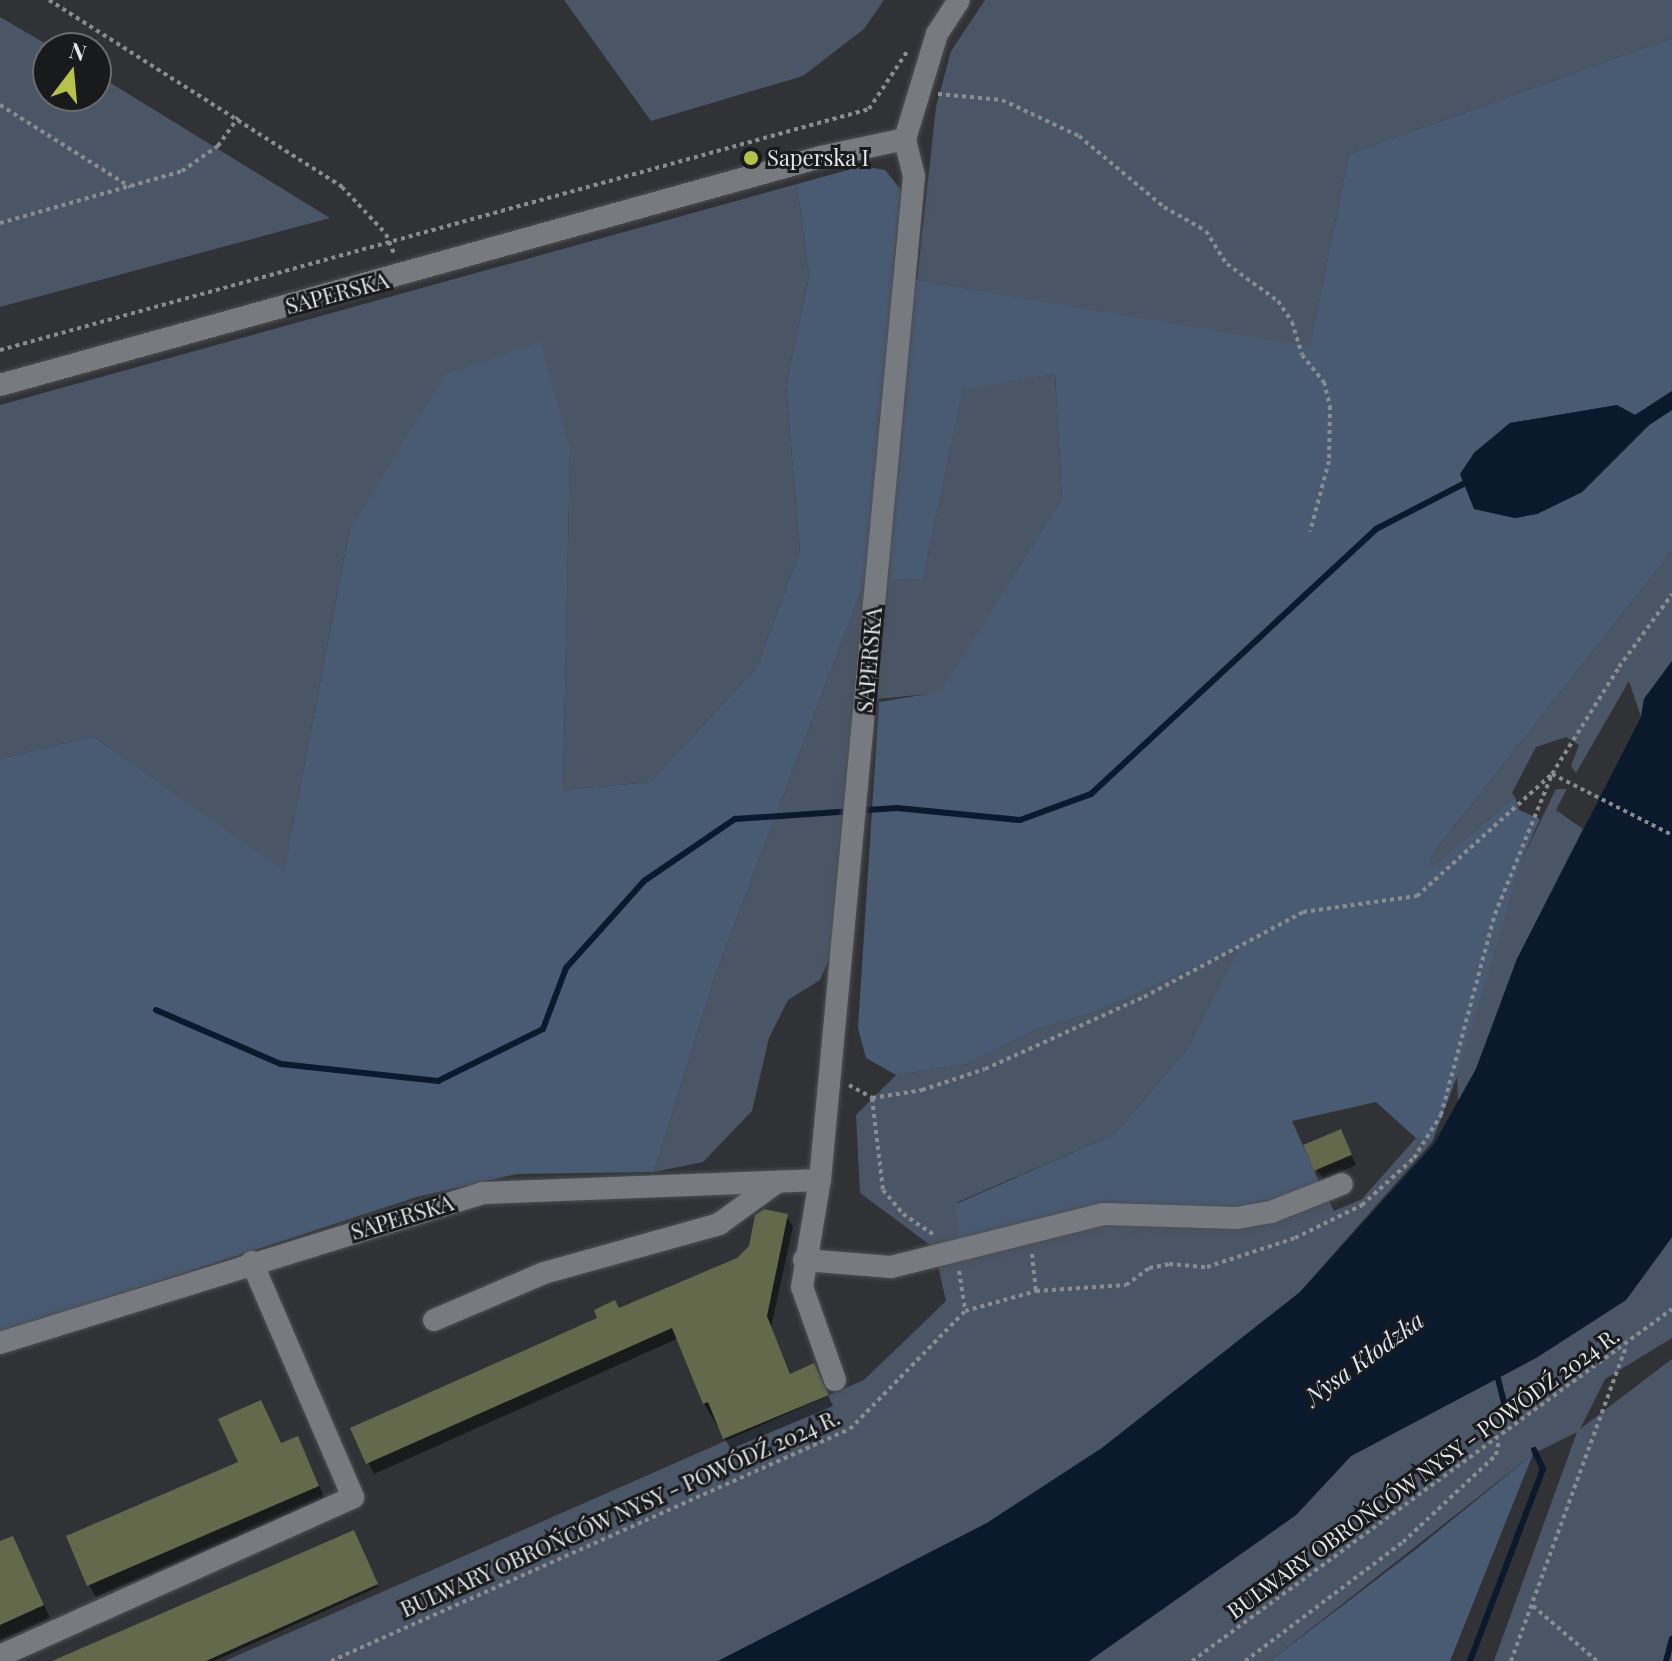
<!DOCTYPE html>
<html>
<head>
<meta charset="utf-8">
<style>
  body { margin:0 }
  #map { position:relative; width:1672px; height:1661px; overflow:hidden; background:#303236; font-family:"Playfair Display",serif }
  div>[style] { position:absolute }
  .green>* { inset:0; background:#4a5665 }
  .forest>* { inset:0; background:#495b72 }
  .water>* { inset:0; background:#0a192c }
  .shadow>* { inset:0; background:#0007 }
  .stream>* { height:6px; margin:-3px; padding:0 3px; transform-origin:3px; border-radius:3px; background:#0a192c }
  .building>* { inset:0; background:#65694c; transform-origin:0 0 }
  .path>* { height:4px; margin-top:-2px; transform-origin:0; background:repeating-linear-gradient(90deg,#8a8c90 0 4px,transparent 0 8px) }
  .roads { filter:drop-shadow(0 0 2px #4d4f53) drop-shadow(0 0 2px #4d4f53) }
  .minor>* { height:22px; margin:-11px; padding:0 11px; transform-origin:11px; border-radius:11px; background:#777b7f }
  .dots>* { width:22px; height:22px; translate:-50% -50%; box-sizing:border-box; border:4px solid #191a1c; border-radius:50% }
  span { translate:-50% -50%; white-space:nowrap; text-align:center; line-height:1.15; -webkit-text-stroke:6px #191a1c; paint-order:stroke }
  .poi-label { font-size:22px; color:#e3e5e8 }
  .left { translate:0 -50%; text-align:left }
  .street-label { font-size:22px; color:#e3e5e8 }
  .water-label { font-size:24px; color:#d8e6f8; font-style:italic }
  .north { position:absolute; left:32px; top:32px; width:80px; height:80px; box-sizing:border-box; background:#191a1c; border:2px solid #6a6b6e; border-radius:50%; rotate:16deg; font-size:22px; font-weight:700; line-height:32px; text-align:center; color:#e3e5e8 }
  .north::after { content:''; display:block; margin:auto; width:28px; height:36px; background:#b6c249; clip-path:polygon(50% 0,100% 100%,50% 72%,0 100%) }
</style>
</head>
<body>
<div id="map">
  <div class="green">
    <i style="clip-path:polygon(564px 0,884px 0,864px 29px,803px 76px,651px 121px)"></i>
    <i style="clip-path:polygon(985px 0,1672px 0,1672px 38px,1349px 154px,1310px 348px,917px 280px,936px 107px,951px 51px)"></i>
    <i style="clip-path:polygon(0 17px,53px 48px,48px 48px,48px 96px,96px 96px,96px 74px,330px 218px,0 307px)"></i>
    <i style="clip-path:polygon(797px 184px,809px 277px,786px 385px,800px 551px,757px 667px,650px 782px,563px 790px,570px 450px,349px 531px,284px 872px,93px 736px,0 759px,0 405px)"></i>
    <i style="clip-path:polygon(1055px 374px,1062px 499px,940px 693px,856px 701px,833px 951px,820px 980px,788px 1000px,769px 1038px,752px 1111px,703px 1162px,654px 1172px,715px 976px,866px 578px,923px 580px,963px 388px)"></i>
    <i style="clip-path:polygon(1672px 551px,1672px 661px,1644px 699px,1641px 717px,1629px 681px,1576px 773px,1571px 766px,1579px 745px,1566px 737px,1536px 747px,1512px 793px,1515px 797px,1430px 869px,1430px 857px)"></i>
    <i style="clip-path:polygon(1556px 789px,1567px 789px,1556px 810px,1583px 829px,1517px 959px,1476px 1069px,1458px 1101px,1457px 1077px,1496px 941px,1522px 859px)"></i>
    <i style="clip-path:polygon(1242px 945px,1187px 1049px,1115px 1134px,956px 1203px,1321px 1186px,1334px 1211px,1362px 1199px,1416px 1138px,1432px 1142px,1300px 1292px,1102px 1448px,987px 1523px,718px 1661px,225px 1661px,864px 1380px,946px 1301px,934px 1248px,860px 1193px,856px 1115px,896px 1075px,968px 1064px,1033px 1031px,1097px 1011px)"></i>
    <i style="clip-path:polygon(1672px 1237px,1672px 1338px,1605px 1379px,1580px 1429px,1672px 1359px,1672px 1661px,1494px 1661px,1577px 1432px,1533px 1454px,1270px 1661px,1089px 1661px,1296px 1515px,1351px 1456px,1536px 1358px,1626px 1300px)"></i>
  </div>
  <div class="forest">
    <i style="clip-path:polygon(1672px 38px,1672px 391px,1635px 415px,1617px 405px,1510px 423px,1474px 453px,1466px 469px,1474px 509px,1515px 518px,1537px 514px,1582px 492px,1649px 425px,1672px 410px,1672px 551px,1430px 857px,1431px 868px,1515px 797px,1519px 810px,1540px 819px,1522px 859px,1457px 1077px,1432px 1142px,1416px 1138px,1376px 1102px,1292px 1121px,1321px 1186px,1249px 1208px,1109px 1207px,959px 1243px,956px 1204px,1115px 1134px,1187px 1049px,1241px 946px,1097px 1011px,1033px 1031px,968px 1064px,896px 1075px,866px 1058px,858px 1028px,879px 702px,940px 692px,1062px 499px,1055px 374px,963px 389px,923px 580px,866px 578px,715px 976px,654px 1172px,517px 1174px,417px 1197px,0 1333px,0 759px,93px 736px,284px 871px,349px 532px,445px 375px,540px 342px,570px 450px,563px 790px,650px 782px,757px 667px,800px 551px,786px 385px,809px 277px,797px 184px,862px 166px,885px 170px,901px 190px,893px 276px,1310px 347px,1349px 154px)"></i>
    <i style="clip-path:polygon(1533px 1454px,1450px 1661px,1270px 1661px,1415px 1550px)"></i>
  </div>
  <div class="water">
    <i style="clip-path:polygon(1672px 391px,1672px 410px,1649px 425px,1582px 492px,1537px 514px,1515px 518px,1474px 509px,1460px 474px,1474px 453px,1510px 423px,1617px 405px,1635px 415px)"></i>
    <i style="clip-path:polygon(1672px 661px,1672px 1237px,1626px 1300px,1536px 1358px,1351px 1456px,1296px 1515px,1089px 1661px,718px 1661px,987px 1523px,1102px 1448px,1300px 1292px,1434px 1144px,1476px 1069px,1517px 959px,1641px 717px,1644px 699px)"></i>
  </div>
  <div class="shadow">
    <i style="clip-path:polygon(1345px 1141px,1356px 1165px,1323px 1179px,1317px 1170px)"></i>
    <i style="clip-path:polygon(786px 1216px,793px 1226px,771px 1328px,791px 1375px,819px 1376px,833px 1406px,731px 1449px,704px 1404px,679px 1338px,374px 1474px,353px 1429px,738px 1260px)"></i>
    <i style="clip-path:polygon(281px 1445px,304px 1451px,325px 1499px,96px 1597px,89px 1585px,241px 1463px)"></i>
    <i style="clip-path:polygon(353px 1532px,378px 1587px,214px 1661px,56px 1661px)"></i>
    <i style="clip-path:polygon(0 1553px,23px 1558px,50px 1618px,0 1641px)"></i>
  </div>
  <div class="stream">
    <i style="left:156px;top:1010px;width:136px;rotate:23.4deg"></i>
    <i style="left:281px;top:1064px;width:158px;rotate:6.2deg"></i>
    <i style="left:438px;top:1081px;width:117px;rotate:-26.3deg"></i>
    <i style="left:543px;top:1029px;width:65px;rotate:-69.3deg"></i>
    <i style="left:566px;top:968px;width:117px;rotate:-48.1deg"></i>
    <i style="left:644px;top:881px;width:110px;rotate:-34.3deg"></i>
    <i style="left:735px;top:819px;width:162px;rotate:-3.9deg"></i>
    <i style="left:897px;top:808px;width:124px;rotate:5.6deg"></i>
    <i style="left:1020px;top:820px;width:76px;rotate:-20.1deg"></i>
    <i style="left:1091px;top:794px;width:389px;rotate:-42.9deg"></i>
    <i style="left:1376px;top:529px;width:102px;rotate:-27.3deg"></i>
    <i style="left:1496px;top:1371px;width:44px;rotate:75.7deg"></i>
    <i style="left:1470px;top:1661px;width:205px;rotate:-69.2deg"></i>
    <i style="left:1543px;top:1469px;width:21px;rotate:-115deg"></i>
    <i style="left:1666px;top:1661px;width:23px;rotate:-75deg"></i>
  </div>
  <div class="building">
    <i style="left:1341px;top:1129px;width:28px;height:41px;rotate:67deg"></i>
    <i style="clip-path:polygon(764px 1209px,788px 1214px,767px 1316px,790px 1374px,814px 1363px,829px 1395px,723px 1439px,708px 1402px,703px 1404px,672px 1328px,366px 1464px,350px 1428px,597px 1318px,594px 1310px,615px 1300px,619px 1308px,737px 1258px,749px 1246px,755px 1215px)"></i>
    <i style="clip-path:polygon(261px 1400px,281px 1443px,298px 1436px,319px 1486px,87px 1586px,66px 1536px,238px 1462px,218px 1419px)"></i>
    <i style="clip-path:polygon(354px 1530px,378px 1584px,206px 1661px,52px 1661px)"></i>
    <i style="clip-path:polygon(13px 1536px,44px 1605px,0 1625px,0 1541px)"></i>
  </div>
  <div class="path">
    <i style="left:49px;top:0;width:348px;rotate:32.5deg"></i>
    <i style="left:342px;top:187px;width:64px;rotate:46.9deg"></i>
    <i style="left:386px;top:234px;width:22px;rotate:68deg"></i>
    <i style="left:938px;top:94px;width:64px;rotate:5.4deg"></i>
    <i style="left:1002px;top:100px;width:85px;rotate:25.1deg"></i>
    <i style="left:1079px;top:136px;width:111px;rotate:39.9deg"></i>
    <i style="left:1164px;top:207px;width:48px;rotate:29.7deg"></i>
    <i style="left:1206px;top:231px;width:39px;rotate:58deg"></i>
    <i style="left:1227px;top:264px;width:63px;rotate:36deg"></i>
    <i style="left:1278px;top:301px;width:25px;rotate:56deg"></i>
    <i style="left:1292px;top:322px;width:34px;rotate:73deg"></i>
    <i style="left:1302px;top:355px;width:35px;rotate:51deg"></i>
    <i style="left:1324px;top:382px;width:25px;rotate:76deg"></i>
    <i style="left:1330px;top:406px;width:55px;rotate:91deg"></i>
    <i style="left:1329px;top:461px;width:73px;rotate:105deg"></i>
    <i style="left:0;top:105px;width:154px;rotate:32.2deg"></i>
    <i style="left:0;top:223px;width:189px;rotate:-15.9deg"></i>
    <i style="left:182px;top:171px;width:44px;rotate:-34.8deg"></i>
    <i style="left:218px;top:146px;width:35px;rotate:-55deg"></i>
    <i style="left:0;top:350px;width:902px;rotate:-15.5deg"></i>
    <i style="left:869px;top:109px;width:71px;rotate:-56.5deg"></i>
    <i style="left:849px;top:1085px;width:26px;rotate:29deg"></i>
    <i style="left:872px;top:1098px;width:51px;rotate:-9.1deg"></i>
    <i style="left:922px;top:1090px;width:66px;rotate:-18.4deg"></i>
    <i style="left:985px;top:1069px;width:175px;rotate:-24.4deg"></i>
    <i style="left:1144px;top:997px;width:180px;rotate:-28.1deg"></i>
    <i style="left:1303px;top:912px;width:115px;rotate:-8deg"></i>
    <i style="left:1417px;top:896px;width:182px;rotate:-42.1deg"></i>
    <i style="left:1552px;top:774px;width:135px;rotate:26.9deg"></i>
    <i style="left:872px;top:1098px;width:93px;rotate:83.2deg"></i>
    <i style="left:883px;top:1190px;width:31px;rotate:50deg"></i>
    <i style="left:903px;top:1214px;width:37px;rotate:34deg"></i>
    <i style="left:1032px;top:1254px;width:37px;rotate:84deg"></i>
    <i style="left:959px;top:1271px;width:38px;rotate:81deg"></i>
    <i style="left:1533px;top:1606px;width:84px;rotate:40.7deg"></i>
    <i style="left:331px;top:1661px;width:568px;rotate:-24.09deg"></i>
    <i style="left:850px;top:1429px;width:165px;rotate:-45.7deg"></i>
    <i style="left:965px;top:1311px;width:74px;rotate:-15.7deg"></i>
    <i style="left:1036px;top:1291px;width:90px;rotate:-3.8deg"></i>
    <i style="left:1126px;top:1285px;width:29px;rotate:-36deg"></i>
    <i style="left:1149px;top:1268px;width:20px;rotate:-11deg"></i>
    <i style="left:1169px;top:1264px;width:38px;rotate:5deg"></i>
    <i style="left:1207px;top:1267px;width:93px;rotate:-18.2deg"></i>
    <i style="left:1295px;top:1238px;width:75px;rotate:-26.2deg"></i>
    <i style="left:1362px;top:1205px;width:70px;rotate:-42.1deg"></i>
    <i style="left:1414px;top:1158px;width:51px;rotate:-57.9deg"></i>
    <i style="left:1441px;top:1115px;width:208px;rotate:-75deg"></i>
    <i style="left:1495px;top:914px;width:151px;rotate:-67.8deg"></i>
    <i style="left:1552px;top:774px;width:126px;rotate:-57.9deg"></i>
    <i style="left:1619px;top:667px;width:90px;rotate:-54deg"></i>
    <i style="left:1192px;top:1661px;width:595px;rotate:-36.25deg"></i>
    <i style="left:1245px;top:1661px;width:198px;rotate:-37deg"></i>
    <i style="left:1403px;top:1542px;width:127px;rotate:-43.1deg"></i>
    <i style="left:1496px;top:1455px;width:16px;rotate:-79deg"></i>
    <i style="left:1511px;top:1661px;width:334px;rotate:-69.9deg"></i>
  </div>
  <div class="roads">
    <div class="minor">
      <i style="left:0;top:385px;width:852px;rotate:-15.52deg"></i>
      <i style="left:821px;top:157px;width:86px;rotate:-12.1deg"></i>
      <i style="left:804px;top:1260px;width:87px;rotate:4.6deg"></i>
      <i style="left:891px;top:1267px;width:219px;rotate:-14deg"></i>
      <i style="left:1104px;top:1214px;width:133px;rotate:1.7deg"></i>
      <i style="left:1237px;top:1218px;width:35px;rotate:-10deg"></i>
      <i style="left:1271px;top:1212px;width:76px;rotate:-21.5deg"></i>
      <i style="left:434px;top:1320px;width:120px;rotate:-23.1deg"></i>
      <i style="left:544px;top:1273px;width:182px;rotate:-15.6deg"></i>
      <i style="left:719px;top:1224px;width:72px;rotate:-35.9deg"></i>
      <i style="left:0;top:1343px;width:506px;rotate:-17.25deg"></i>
      <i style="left:483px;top:1193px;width:337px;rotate:-2.2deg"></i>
      <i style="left:835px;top:1380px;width:99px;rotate:-109.5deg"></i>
      <i style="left:802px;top:1287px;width:109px;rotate:-80.5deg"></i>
      <i style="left:820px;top:1180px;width:1008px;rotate:-84.65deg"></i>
      <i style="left:914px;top:176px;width:38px;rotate:-104deg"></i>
      <i style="left:905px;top:139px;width:110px;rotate:-73.1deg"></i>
      <i style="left:937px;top:34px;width:40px;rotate:-57.1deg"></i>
      <i style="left:0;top:1656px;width:387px;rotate:-24.2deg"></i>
      <i style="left:353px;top:1497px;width:256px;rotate:-113.3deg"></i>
    </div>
  </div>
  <div class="dots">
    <i style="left:751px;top:158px;background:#b6c249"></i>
  </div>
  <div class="poi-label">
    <span class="left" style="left:767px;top:158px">Saperska I</span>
  </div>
  <div class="street-label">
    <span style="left:337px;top:293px;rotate:-15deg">SAPERSKA</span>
    <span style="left:869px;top:660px;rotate:-85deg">SAPERSKA</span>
    <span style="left:402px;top:1217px;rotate:-17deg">SAPERSKA</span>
    <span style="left:1423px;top:1473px;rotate:-36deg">BULWARY OBROŃCÓW NYSY - POWÓDŹ 2024 R.</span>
    <span style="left:620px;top:1513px;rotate:-24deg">BULWARY OBROŃCÓW NYSY - POWÓDŹ 2024 R.</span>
  </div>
  <div class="water-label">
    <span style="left:1364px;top:1358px;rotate:-36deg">Nysa Kłodzka</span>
  </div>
  <div class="north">N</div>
</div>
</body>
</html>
